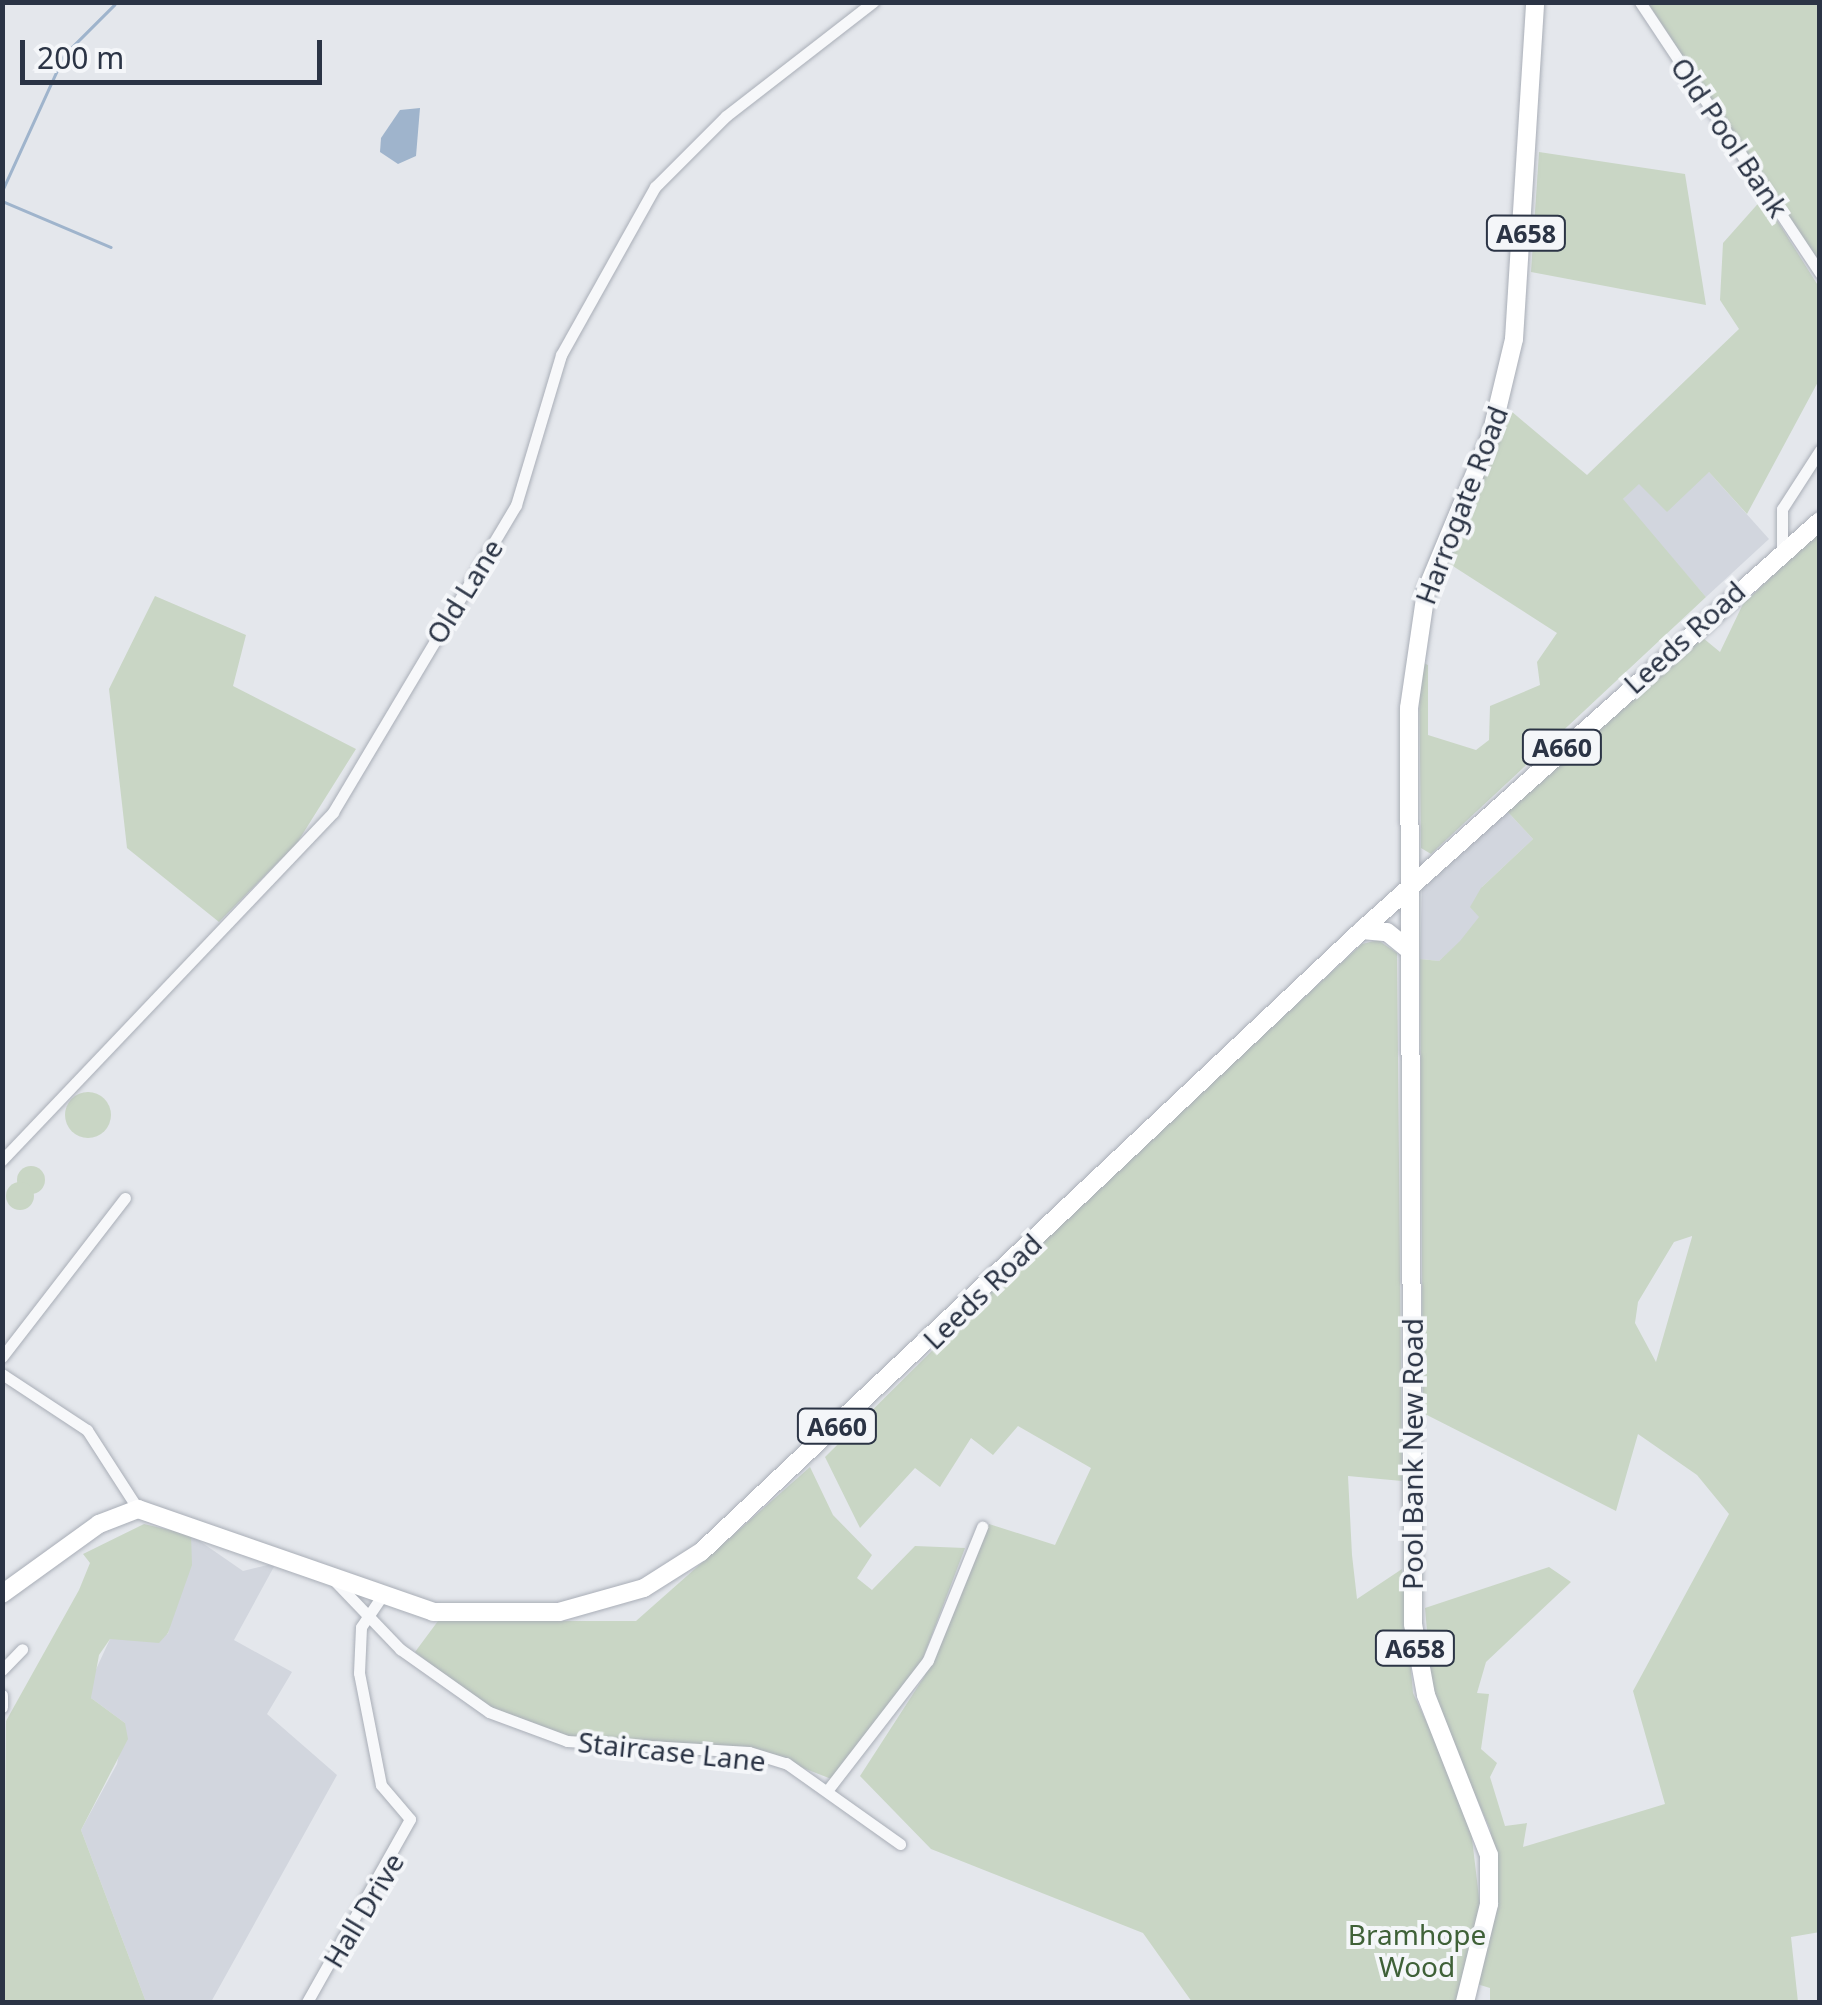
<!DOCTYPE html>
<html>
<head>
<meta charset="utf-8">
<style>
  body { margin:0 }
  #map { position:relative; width:1822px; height:2005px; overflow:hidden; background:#e4e7ec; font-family:"Noto Sans",sans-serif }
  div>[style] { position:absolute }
  .built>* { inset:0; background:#d2d6de }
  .green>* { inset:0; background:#c9d6c5 }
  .round { border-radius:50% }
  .water>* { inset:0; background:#9fb4cc }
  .stream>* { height:2.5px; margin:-1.25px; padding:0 1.25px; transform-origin:1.25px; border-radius:1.25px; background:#9fb4cc }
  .roads { filter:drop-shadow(0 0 2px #a9aeb7) drop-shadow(0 0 2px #a9aeb7) }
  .minor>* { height:11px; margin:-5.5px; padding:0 5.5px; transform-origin:5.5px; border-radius:5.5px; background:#f7f8fa }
  .highway>* { height:18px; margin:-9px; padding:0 9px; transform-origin:9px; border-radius:9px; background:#fff }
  span { translate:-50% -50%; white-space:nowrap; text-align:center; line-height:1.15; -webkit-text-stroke:8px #f4f6f9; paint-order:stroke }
  .shield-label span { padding:2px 8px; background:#f4f6f9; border:2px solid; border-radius:8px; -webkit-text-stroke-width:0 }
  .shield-label { font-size:25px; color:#2b3445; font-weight:700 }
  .street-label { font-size:28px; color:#2b3445 }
  .park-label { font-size:28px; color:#3f6138 }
  .frame { position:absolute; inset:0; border:5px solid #2b3445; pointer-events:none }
  .scale { position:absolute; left:20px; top:40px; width:302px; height:45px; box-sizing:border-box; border:5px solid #2b3445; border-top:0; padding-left:12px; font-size:30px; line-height:35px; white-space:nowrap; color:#2b3445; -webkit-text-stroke:8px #f4f6f9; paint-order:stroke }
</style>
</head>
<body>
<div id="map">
  <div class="built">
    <i style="clip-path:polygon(1709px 472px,1769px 539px,1706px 597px,1622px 500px,1638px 483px)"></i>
    <i style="clip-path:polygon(1507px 811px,1533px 839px,1482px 887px,1480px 917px,1461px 941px,1439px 961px,1420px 959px,1422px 889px)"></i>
    <i style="clip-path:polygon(191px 1535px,243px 1571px,276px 1563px,234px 1640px,292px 1672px,267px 1714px,337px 1775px,211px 2002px,146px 2002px,81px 1830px,117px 1764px,125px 1723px,91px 1698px,92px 1678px,110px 1639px,168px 1634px)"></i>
  </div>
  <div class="green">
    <i style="clip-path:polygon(1685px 2px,1819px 3px,1819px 265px,1648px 3px)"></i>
    <i style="clip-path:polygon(1539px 152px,1685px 174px,1706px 305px,1531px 272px)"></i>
    <i style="clip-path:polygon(1763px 198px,1819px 287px,1819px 380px,1747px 514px,1709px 472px,1667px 512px,1639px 484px,1623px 499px,1706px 597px,1431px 854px,1421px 848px,1419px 661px,1428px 665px,1428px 735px,1476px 750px,1489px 740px,1490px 706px,1540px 685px,1537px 662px,1557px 633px,1445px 561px,1511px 411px,1587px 475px,1739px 329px,1720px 300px,1723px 243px)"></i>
    <i style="clip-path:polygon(evenodd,1819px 531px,1820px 1932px,1791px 1937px,1798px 2002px,1490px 2002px,1490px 1988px,1477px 1984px,1498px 1884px,1490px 1829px,1433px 1700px,1425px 1608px,1549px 1567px,1571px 1582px,1486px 1662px,1477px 1693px,1489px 1694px,1481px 1749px,1497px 1763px,1490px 1777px,1505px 1826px,1527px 1823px,1523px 1847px,1665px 1804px,1633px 1691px,1729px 1514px,1697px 1475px,1638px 1434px,1616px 1511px,1423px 1413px,1420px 959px,1439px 961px,1460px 941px,1479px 917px,1470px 907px,1481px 888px,1533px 839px,1507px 811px,1703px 638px,1720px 652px,1743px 604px,1819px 531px,1692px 1236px,1692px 1237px,1656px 1362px,1635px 1323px,1638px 1302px,1674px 1242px,1692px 1236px)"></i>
    <i style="clip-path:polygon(155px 596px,246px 635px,233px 686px,356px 749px,297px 843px,219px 922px,127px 848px,109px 689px)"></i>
    <i style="clip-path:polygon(1378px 940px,1397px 953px,1402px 1481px,1348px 1476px,1352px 1555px,1357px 1599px,1402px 1569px,1413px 1693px,1469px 1813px,1480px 1906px,1456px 2002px,1192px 2002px,1143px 1933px,931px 1849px,860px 1776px,924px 1677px,989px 1524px,1055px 1545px,1091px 1468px,1018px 1426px,993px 1455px,971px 1438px,940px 1487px,915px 1468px,860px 1528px,825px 1457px,1081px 1203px,1362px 944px)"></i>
    <i class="round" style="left:65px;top:1092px;width:46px;height:46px"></i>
    <i class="round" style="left:17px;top:1166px;width:28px;height:28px"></i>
    <i class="round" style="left:6px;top:1182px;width:28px;height:28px"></i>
    <i style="clip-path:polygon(810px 1467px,833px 1515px,872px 1555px,857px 1578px,872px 1590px,915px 1546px,965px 1548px,920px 1666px,834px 1780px,757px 1750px,576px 1740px,485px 1707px,415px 1652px,438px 1621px,636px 1621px)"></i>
    <i style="clip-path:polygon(144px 1524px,191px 1535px,192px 1565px,168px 1633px,159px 1643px,110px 1639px,99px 1655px,91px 1698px,125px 1723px,128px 1739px,81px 1830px,146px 2002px,3px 2002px,6px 1721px,79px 1590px,90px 1563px,83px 1554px)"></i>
  </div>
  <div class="water">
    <i style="clip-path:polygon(420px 108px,416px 156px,398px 164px,380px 152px,381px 138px,400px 110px)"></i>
  </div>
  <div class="stream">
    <i style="left:2px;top:191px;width:149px;rotate:-65.5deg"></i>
    <i style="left:64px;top:55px;width:71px;rotate:-45deg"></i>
    <i style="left:2px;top:201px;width:118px;rotate:22.9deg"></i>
  </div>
  <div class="roads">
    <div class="minor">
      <i style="left:1640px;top:2px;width:325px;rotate:56.4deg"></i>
      <i style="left:1782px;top:547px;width:38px;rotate:-90deg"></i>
      <i style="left:1782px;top:509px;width:70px;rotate:-57.2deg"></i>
      <i style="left:2px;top:1160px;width:480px;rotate:-46.4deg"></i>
      <i style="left:333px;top:812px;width:357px;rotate:-59.2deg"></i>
      <i style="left:516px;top:505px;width:157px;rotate:-73.3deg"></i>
      <i style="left:561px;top:355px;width:193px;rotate:-60.8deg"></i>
      <i style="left:655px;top:187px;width:100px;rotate:-45deg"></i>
      <i style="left:726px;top:116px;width:186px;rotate:-37.8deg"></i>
      <i style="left:2px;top:1357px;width:201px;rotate:-52.3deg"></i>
      <i style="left:2px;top:1374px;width:102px;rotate:33.4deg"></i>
      <i style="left:87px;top:1430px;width:94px;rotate:57.2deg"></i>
      <i style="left:329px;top:1575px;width:103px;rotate:46.2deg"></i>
      <i style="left:400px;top:1649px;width:109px;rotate:35.3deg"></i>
      <i style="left:489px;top:1712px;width:83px;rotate:20.4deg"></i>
      <i style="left:567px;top:1741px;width:182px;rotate:3.5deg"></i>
      <i style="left:749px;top:1752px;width:39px;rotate:17deg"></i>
      <i style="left:786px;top:1763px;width:140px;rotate:35.4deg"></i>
      <i style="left:2px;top:1670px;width:29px;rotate:-46deg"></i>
      <i style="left:2px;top:1695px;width:12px;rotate:90deg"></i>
      <i style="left:830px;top:1787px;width:160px;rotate:-52.3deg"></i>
      <i style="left:928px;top:1660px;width:144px;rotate:-67.9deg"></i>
      <i style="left:307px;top:2002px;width:210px;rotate:-60.6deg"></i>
      <i style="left:410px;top:1819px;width:45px;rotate:-130.5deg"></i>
      <i style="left:381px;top:1785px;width:114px;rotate:-101.1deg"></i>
      <i style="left:359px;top:1673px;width:46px;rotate:-87.5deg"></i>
      <i style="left:361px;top:1627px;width:40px;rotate:-56deg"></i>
    </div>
    <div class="highway">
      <i style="left:1362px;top:930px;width:25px;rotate:5deg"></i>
      <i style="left:1387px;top:932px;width:27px;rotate:39deg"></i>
      <i style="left:2px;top:1594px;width:120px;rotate:-35.8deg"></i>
      <i style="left:99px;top:1524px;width:42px;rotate:-21deg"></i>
      <i style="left:138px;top:1509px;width:312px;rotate:19.2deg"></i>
      <i style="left:433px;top:1612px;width:126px"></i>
      <i style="left:559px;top:1612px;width:88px;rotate:-15.8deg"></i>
      <i style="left:644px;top:1588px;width:67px;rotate:-32.3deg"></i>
      <i style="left:701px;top:1552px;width:908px;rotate:-43.26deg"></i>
      <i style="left:1362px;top:930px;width:614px;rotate:-41.77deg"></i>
      <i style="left:1465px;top:2002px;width:101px;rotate:-76.2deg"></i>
      <i style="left:1489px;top:1904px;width:49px;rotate:-90deg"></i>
      <i style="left:1489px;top:1855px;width:172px;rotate:-111.5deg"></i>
      <i style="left:1426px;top:1695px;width:72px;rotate:-100.4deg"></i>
      <i style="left:1413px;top:1624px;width:916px;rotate:-90.25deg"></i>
      <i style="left:1409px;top:708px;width:118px;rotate:-81.7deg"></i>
      <i style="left:1426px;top:591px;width:169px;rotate:-67.4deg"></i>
      <i style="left:1491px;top:435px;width:99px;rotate:-76.5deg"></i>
      <i style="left:1514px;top:339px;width:338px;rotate:-86.4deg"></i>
    </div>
  </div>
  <div class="shield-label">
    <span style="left:1526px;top:233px">A658</span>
    <span style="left:1562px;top:747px">A660</span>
    <span style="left:837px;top:1426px">A660</span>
    <span style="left:1415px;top:1648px">A658</span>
  </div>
  <div class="street-label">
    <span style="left:1730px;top:137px;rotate:56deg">Old Pool Bank</span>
    <span style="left:1461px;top:505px;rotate:-69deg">Harrogate Road</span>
    <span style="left:464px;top:591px;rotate:-58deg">Old Lane</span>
    <span style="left:1684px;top:637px;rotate:-42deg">Leeds Road</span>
    <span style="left:982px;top:1291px;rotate:-44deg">Leeds Road</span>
    <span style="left:1412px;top:1454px;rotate:-90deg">Pool Bank New Road</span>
    <span style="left:672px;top:1751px;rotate:6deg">Staircase Lane</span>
    <span style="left:363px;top:1910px;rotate:-59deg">Hall Drive</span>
  </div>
  <div class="park-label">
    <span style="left:1417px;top:1950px">Bramhope<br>Wood</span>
  </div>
  <div class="frame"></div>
  <div class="scale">200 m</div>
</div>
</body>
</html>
